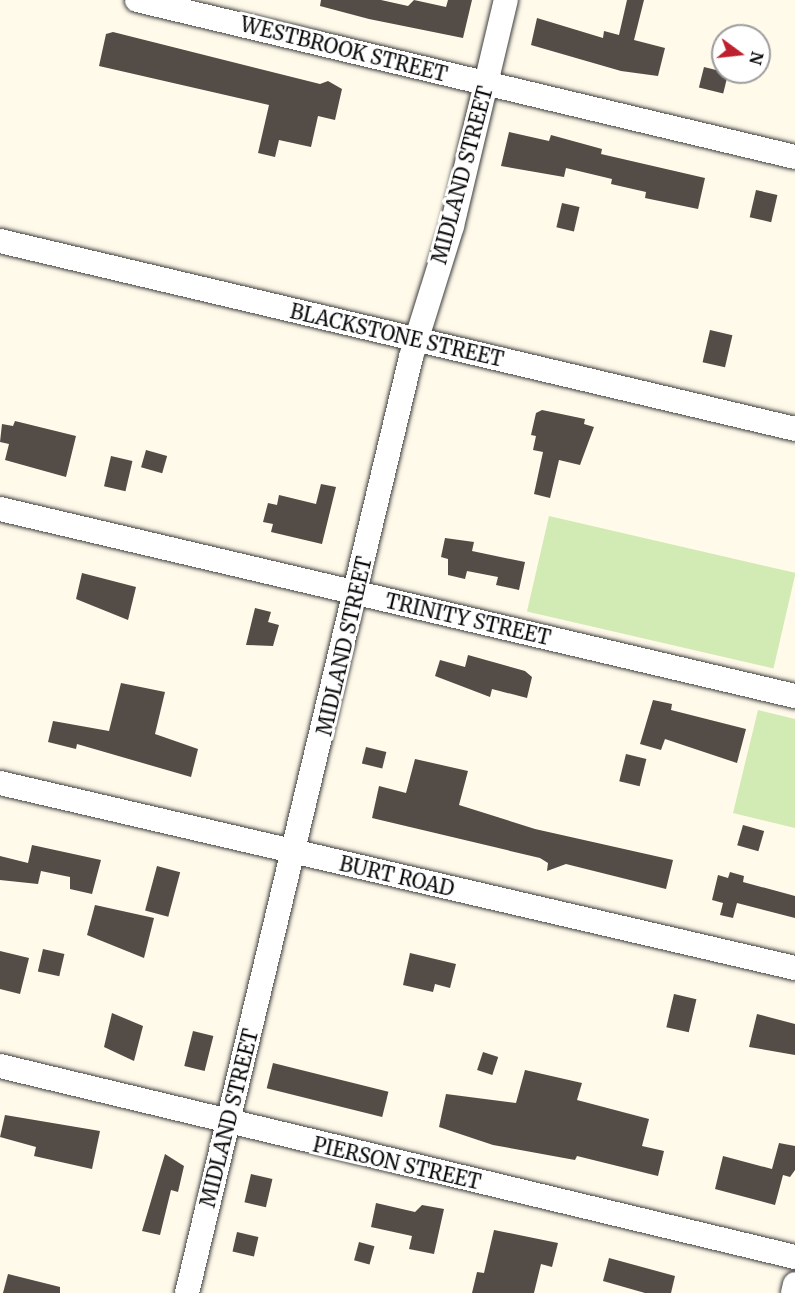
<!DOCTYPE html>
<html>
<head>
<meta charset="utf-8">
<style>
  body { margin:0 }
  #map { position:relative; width:795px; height:1293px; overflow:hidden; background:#fffaea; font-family:Merriweather,serif }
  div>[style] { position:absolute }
  .green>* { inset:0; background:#d2eab3; transform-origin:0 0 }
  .building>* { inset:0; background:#544c47; transform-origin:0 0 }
  .roads { filter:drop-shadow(0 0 2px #3e3e3e) drop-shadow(0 0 2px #3e3e3e) }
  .minor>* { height:24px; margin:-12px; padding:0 12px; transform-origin:12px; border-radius:12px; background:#fff }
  span { translate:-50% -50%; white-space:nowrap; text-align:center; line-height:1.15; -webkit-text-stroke:6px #fff; paint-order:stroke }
  .street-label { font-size:20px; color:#0b0b0b }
  .north { position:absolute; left:711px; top:24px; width:60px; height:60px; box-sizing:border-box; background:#fff; border:2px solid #9d9d9d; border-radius:50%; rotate:105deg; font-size:16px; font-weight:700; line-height:24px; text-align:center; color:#0b0b0b }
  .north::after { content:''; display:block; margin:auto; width:21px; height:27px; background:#bf202e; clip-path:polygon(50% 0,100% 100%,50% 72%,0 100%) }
</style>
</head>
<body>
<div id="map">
  <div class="green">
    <i style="left:549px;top:516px;width:253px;height:98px;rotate:13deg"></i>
    <i style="clip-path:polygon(758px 710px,795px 719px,795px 828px,733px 813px)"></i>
  </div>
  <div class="building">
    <i style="clip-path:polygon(321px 0,381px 0,408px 6px,414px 0,446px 7px,448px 0,472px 0,463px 38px,369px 19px,320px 6px)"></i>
    <i style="clip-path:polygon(627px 0,644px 0,634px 40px,665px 48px,658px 76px,621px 71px,531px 45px,537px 18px,603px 38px,604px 31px,619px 35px)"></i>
    <i style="clip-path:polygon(113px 32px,320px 84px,328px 81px,342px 89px,335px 120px,318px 116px,311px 147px,279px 140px,275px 157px,258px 153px,269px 105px,99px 66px,106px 34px)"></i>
    <i style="left:704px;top:67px;width:25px;height:21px;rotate:14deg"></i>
    <i style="clip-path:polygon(509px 132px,549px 141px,551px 135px,602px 149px,601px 154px,705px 178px,698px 209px,645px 198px,646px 192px,611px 184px,612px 179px,566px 168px,564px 177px,501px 166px)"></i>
    <i style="left:756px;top:190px;width:22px;height:28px;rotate:13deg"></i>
    <i style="left:562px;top:203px;width:18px;height:25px;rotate:13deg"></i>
    <i style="left:710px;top:330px;width:23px;height:33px;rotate:13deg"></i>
    <i style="clip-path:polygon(542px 410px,585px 419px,584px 424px,594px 427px,580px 465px,559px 460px,550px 498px,534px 494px,543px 452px,533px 450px,536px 436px,531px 435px,536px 413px)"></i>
    <i style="clip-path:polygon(15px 421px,76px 436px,66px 477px,5px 460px,9px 444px,0 442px,2px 424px,13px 426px)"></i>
    <i style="left:146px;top:450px;width:22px;height:18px;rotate:16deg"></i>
    <i style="left:111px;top:456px;width:22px;height:31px;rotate:13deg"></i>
    <i style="clip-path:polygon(321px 484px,336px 487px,322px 544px,271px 532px,273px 524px,263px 522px,268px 503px,277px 505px,279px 495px,316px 504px)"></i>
    <i style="clip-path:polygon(445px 538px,474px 542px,472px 551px,525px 562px,519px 590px,496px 585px,498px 577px,467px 571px,465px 579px,448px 575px,448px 559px,441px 557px)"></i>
    <i style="clip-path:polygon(82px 573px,136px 587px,128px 620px,76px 599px)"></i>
    <i style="clip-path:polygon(255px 608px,271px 612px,268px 622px,279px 625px,273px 646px,246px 645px)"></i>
    <i style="clip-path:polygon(468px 655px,525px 671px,532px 677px,527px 698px,492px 689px,490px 697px,435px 676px,440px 660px,465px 667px)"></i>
    <i style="clip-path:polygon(121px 683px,165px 692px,155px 734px,198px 749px,191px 777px,77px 744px,76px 749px,48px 742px,53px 721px,109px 731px)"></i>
    <i style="clip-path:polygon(653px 700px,672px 704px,671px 710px,746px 729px,737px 763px,665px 739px,661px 750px,640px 744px)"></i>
    <i style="left:366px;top:747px;width:21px;height:17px;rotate:14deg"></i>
    <i style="left:626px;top:754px;width:21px;height:28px;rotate:14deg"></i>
    <i style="clip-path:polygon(415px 759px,468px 771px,459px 805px,535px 829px,673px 860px,666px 889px,566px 864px,547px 871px,548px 863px,540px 858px,372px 818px,379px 786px,406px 793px)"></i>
    <i style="left:743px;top:825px;width:22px;height:21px;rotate:16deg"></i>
    <i style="clip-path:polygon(32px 845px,101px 860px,92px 894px,70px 889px,70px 877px,41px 871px,38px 884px,0 880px,0 856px,28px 863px)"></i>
    <i style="left:157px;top:866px;width:24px;height:46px;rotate:15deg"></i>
    <i style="clip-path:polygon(730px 872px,744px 876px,743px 882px,795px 896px,795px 918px,737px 903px,733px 918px,720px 915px,723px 903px,712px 900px,718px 875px,728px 878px)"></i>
    <i style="clip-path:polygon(95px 905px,154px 918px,144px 958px,87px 935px)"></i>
    <i style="left:43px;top:949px;width:22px;height:23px;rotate:13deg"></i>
    <i style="clip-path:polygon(0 951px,29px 958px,20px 994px,0 989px)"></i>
    <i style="clip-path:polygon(410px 953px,456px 964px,450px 988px,435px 984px,433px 992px,403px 985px)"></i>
    <i style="left:674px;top:994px;width:23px;height:34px;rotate:13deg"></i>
    <i style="clip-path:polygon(112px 1013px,143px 1026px,134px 1061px,104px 1047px)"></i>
    <i style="clip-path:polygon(757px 1014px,795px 1024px,795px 1055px,749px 1047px)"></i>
    <i style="left:193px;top:1031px;width:21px;height:36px;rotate:14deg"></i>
    <i style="left:483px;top:1052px;width:16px;height:19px;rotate:18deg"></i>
    <i style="left:273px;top:1063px;width:119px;height:26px;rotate:14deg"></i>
    <i style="clip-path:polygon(525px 1070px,582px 1083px,577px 1100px,649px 1119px,642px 1146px,664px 1151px,658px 1176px,577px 1156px,575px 1160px,493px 1145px,439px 1127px,446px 1094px,516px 1103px)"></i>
    <i style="clip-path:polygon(5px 1115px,100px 1131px,92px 1169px,34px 1156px,36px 1147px,0 1137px)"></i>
    <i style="clip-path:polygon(779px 1143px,795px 1146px,795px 1170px,790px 1177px,783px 1175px,775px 1205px,715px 1189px,723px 1156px,772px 1169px)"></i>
    <i style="clip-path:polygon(165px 1154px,184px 1166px,178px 1192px,171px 1190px,160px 1235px,142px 1231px)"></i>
    <i style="left:251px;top:1174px;width:22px;height:29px;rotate:13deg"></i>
    <i style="clip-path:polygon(376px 1203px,415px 1212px,422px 1205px,444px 1209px,434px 1254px,409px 1249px,412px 1236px,371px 1227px)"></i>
    <i style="clip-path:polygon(494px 1230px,558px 1243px,552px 1267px,541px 1264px,534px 1293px,472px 1293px,477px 1272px,484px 1273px)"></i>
    <i style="left:237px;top:1232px;width:22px;height:20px;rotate:13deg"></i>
    <i style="left:359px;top:1242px;width:16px;height:19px;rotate:15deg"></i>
    <i style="clip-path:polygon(609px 1258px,675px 1276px,671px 1293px,645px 1293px,603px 1281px)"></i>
    <i style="clip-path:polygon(8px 1274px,60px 1287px,60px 1293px,3px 1293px)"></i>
  </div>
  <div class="roads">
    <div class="minor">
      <i style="left:137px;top:0;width:676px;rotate:13.42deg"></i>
      <i style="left:0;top:241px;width:817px;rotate:13.3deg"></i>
      <i style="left:0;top:509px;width:817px;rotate:13.24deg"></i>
      <i style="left:0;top:783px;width:816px;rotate:13.1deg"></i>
      <i style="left:0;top:1066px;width:818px;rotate:13.51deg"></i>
      <i style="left:187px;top:1293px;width:962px;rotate:-76.54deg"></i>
      <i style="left:411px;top:357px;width:137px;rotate:-72.6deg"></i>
      <i style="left:452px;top:226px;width:232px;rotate:-76.6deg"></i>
      <i style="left:793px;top:1293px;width:9px;rotate:-77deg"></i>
    </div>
  </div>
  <div class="street-label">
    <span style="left:344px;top:49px;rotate:14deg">WESTBROOK STREET</span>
    <span style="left:462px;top:175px;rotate:-75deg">MIDLAND STREET</span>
    <span style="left:397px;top:335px;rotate:13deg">BLACKSTONE STREET</span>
    <span style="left:468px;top:619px;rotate:13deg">TRINITY STREET</span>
    <span style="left:344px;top:646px;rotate:-77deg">MIDLAND STREET</span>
    <span style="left:397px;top:876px;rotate:13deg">BURT ROAD</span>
    <span style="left:229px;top:1118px;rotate:-76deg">MIDLAND STREET</span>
    <span style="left:397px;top:1163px;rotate:13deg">PIERSON STREET</span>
  </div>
  <div class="north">N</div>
</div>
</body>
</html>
